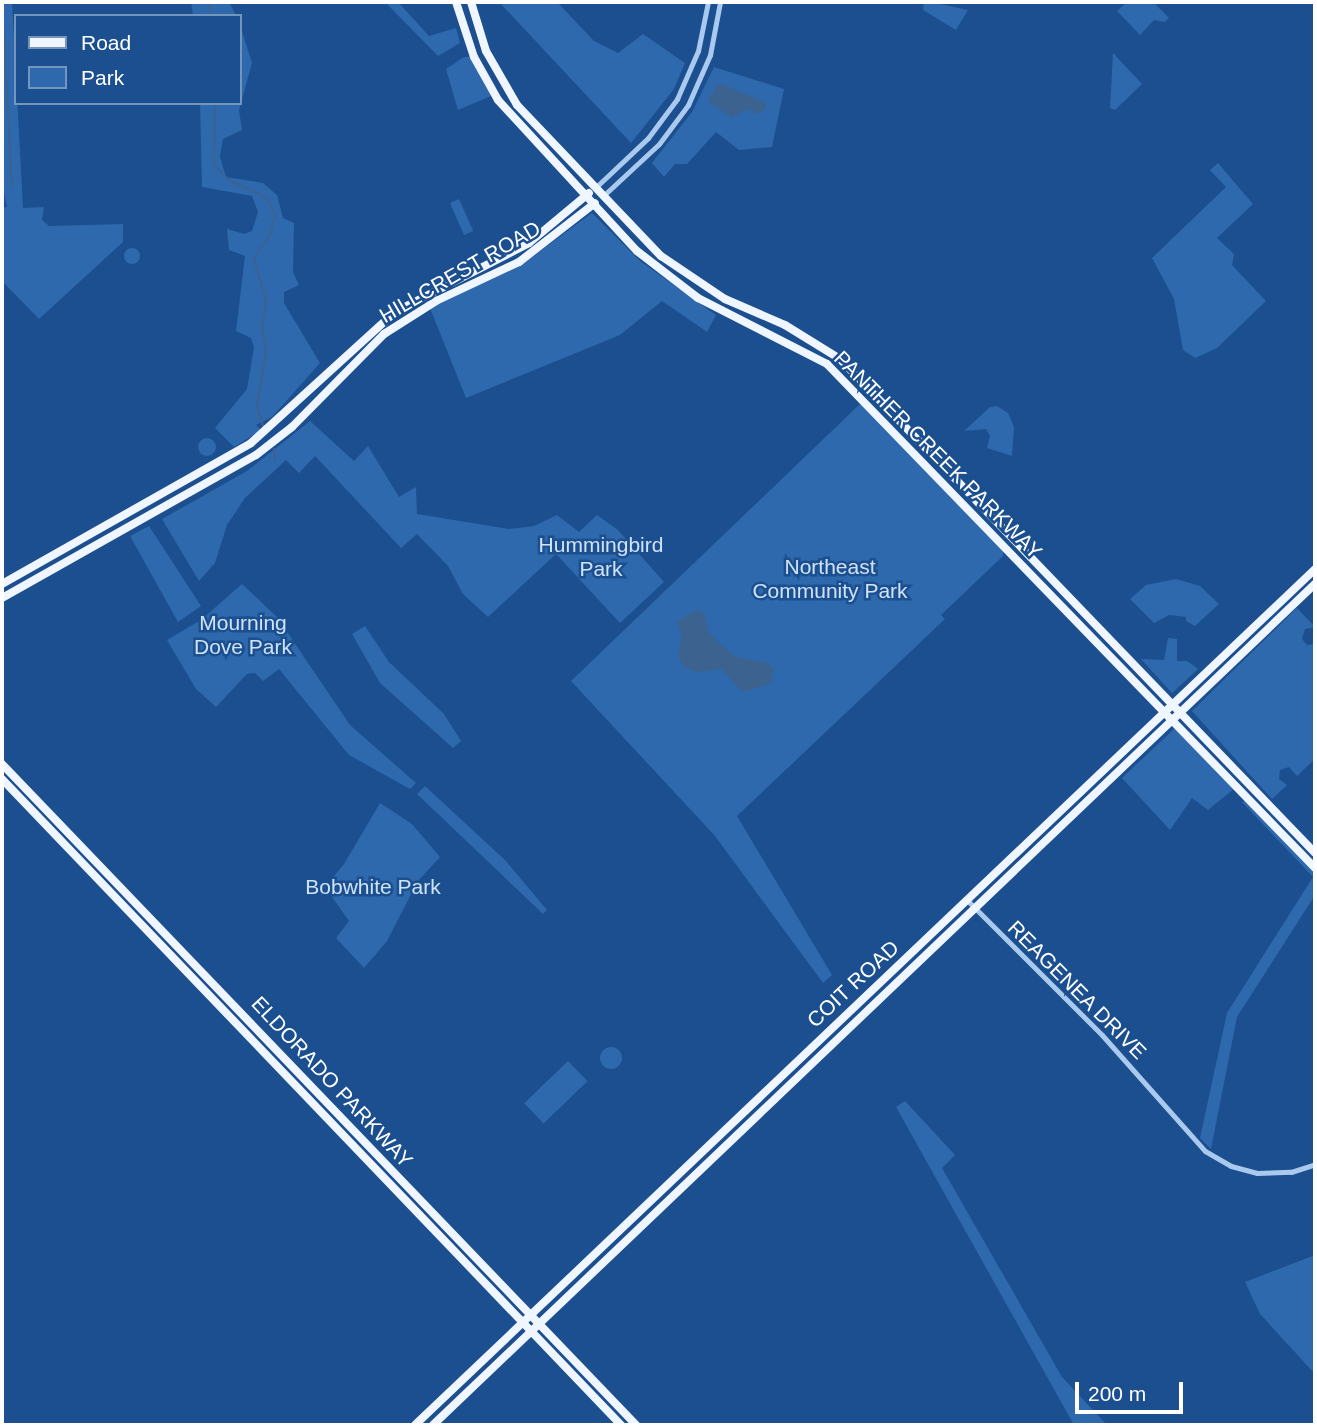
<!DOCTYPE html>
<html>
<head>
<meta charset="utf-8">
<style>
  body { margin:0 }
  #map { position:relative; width:1317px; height:1427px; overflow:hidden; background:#1b4f8f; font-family:Helvetica,sans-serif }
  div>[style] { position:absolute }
  .green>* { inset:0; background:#2e69ad; transform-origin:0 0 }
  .round { border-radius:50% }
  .water>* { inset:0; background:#3c6290 }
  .stream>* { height:2px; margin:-1px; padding:0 1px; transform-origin:1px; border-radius:1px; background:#3c6290 }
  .minor>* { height:5px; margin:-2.5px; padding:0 2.5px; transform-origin:2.5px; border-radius:2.5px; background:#a9c9ee }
  .major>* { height:8px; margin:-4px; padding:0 4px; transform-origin:4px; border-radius:4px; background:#f0f6ff }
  span { translate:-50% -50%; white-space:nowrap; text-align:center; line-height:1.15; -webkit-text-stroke:5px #1b4f8f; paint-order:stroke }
  .street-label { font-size:21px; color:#fff }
  .park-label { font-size:21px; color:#cfe3fa }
  .frame { position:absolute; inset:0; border:4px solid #fff; pointer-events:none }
  .legend { position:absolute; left:14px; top:14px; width:228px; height:91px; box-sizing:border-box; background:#1b4f8f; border:2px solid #7695bc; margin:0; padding:9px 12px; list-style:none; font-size:21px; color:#fff }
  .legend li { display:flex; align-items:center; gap:14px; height:35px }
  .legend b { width:35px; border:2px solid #7695bc }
  .scale { position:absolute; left:1075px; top:1382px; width:108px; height:32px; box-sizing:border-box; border:4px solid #fff; border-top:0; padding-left:9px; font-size:21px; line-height:24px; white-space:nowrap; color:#fff; -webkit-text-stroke:5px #1b4f8f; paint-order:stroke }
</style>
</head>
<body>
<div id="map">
  <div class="green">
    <i style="clip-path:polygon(2px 2px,12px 2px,23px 208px,44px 207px,42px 220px,49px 226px,123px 224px,123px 242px,39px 319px,2px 281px,2px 207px,7px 207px,2px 185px)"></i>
    <i style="clip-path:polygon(191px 2px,229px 2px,236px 16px,193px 16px)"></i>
    <i style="clip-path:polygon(385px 2px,398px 2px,429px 36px,456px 28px,460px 43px,438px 56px)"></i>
    <i style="clip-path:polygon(499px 2px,557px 2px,594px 41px,618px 53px,643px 34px,685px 63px,674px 89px,631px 143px)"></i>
    <i style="clip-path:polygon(924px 2px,931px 2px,968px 10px,956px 30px,923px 10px)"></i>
    <i style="clip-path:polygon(1127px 2px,1153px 2px,1169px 18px,1165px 22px,1154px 20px,1140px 35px,1117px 11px)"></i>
    <i style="clip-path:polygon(240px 25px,252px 63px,239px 110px,242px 130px,223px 139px,220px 157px,226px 177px,263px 183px,277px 195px,283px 218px,294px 223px,293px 272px,299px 285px,284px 292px,284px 303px,320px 363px,272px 417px,256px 425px,261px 430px,234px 447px,215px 428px,247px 389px,254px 347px,251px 338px,236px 331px,245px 256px,229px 250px,227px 229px,244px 234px,252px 231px,258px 212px,252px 196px,202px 187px,200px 103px,240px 103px)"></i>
    <i style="clip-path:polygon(1113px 53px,1142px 84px,1115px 110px,1110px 108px)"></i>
    <i style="clip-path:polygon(464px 57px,470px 57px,491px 96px,458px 110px,446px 69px)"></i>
    <i style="clip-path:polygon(714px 67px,784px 89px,772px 147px,739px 150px,716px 132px,687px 164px,675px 164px,664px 177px,652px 163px,692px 112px)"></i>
    <i style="clip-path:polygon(1218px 163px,1253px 204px,1217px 238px,1234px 254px,1232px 265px,1266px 301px,1217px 348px,1195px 358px,1183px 350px,1174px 299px,1152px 258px,1226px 187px,1210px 170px)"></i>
    <i style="left:459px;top:199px;width:35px;height:10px;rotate:66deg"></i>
    <i style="clip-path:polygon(592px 213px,640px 261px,716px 315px,707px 332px,662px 301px,620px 335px,466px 398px,430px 308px,524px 263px)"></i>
    <i class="round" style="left:124px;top:248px;width:16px;height:16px"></i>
    <i style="clip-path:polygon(862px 402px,1003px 551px,1003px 556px,941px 615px,945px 619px,737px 816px,832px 975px,823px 983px,715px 836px,571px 681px)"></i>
    <i style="clip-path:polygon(990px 407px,997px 406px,1008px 413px,1014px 427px,1012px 456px,987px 448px,990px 436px,986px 429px,964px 431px)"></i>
    <i style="clip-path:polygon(310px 421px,354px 461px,368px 446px,399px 497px,416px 487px,417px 514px,509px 529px,534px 526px,557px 515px,579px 532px,597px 515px,618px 530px,664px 582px,620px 623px,556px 554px,488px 617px,463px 594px,448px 566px,417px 534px,401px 548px,315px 456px,299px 473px,286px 460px,245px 498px,227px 525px,215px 563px,199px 581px,162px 519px,247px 471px)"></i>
    <i class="round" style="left:198px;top:438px;width:18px;height:18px"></i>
    <i style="clip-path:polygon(149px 526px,201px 606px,178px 622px,130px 536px)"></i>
    <i style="clip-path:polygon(1176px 579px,1200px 586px,1219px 604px,1195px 626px,1186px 621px,1186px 617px,1169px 615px,1154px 623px,1130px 599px,1146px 585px)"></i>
    <i style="clip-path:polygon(242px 584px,277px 617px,350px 725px,416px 783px,410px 789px,349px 755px,279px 669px,263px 681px,255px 673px,247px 674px,216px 707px,196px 689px,167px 640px,201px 620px)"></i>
    <i style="clip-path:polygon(1297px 608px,1315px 627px,1305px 629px,1302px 639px,1307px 645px,1315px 644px,1315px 759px,1297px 776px,1289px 767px,1280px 770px,1279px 779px,1287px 785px,1272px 799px,1192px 711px)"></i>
    <i style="clip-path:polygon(365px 626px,389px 662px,444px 714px,461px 741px,453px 748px,380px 683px,352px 634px)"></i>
    <i style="clip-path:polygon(1168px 638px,1177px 639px,1177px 661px,1187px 661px,1198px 669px,1172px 693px,1141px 659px,1164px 660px)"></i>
    <i style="clip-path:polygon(1176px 727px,1235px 788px,1208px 810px,1192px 798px,1170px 830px,1122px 778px)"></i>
    <i style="clip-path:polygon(425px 786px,505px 860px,547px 910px,543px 914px,417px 794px)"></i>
    <i style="clip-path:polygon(1248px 800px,1315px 871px,1315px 895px,1237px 1017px,1211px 1149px,1200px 1138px,1227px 1013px,1313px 877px,1242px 802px)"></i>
    <i style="clip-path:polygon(380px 803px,412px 824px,440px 857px,418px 881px,387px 941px,364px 968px,336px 938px,349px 921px,325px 887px,344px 864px)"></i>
    <i class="round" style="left:600px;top:1047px;width:22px;height:22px"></i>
    <i style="left:568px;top:1061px;width:28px;height:61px;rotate:46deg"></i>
    <i style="clip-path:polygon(905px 1101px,955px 1155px,942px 1168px,1062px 1377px,1107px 1425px,1074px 1425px,896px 1107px)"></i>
    <i style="clip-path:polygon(1315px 1255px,1315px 1374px,1260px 1314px,1245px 1282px)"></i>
  </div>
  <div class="water">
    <i style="clip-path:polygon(719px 83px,766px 103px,766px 108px,757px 114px,747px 109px,732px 118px,708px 101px)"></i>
    <i style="clip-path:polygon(696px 610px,704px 613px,709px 633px,735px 657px,769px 663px,774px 671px,770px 684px,742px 692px,722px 669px,696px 672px,684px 667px,678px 655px,682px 638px,677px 622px)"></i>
  </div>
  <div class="stream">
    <i style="left:2px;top:2px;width:184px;rotate:86.9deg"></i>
    <i style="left:209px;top:2px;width:14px;rotate:86deg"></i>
    <i style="left:215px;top:103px;width:62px;rotate:90.9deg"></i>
    <i style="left:214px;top:165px;width:21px;rotate:45deg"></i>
    <i style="left:229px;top:180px;width:42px;rotate:25.3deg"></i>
    <i style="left:267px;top:198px;width:20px;rotate:66deg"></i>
    <i style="left:275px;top:216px;width:22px;rotate:106deg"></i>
    <i style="left:269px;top:237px;width:26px;rotate:126deg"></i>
    <i style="left:254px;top:258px;width:46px;rotate:74.7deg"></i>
    <i style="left:266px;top:302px;width:22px;rotate:100deg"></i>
    <i style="left:262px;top:324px;width:27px;rotate:82deg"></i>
    <i style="left:266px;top:351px;width:57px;rotate:99.1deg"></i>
    <i style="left:257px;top:407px;width:22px;rotate:72deg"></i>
    <i style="left:274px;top:449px;width:11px;rotate:85deg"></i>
  </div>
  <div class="minor">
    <i style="left:595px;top:188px;width:73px;rotate:-43.3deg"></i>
    <i style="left:648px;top:138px;width:49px;rotate:-53.4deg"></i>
    <i style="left:677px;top:99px;width:52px;rotate:-66.4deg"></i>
    <i style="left:698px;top:51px;width:50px;rotate:-78.5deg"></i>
    <i style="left:603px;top:196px;width:76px;rotate:-42.9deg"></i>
    <i style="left:659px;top:144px;width:49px;rotate:-53.4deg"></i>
    <i style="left:688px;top:105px;width:55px;rotate:-66.3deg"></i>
    <i style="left:710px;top:55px;width:54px;rotate:-79.3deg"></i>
    <i style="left:967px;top:900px;width:191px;rotate:45deg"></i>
    <i style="left:1102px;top:1035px;width:155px;rotate:48.4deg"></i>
    <i style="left:1205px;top:1151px;width:30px;rotate:30deg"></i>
    <i style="left:1231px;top:1166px;width:27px;rotate:15deg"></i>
    <i style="left:1257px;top:1173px;width:34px;rotate:-2deg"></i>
    <i style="left:1291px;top:1172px;width:25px;rotate:-18deg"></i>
  </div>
  <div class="major">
    <i style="left:456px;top:2px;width:58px;rotate:71.9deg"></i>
    <i style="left:474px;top:57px;width:49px;rotate:60.8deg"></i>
    <i style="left:498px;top:100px;width:205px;rotate:47.4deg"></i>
    <i style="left:637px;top:251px;width:77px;rotate:37.6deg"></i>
    <i style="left:698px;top:298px;width:145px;rotate:27.1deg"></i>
    <i style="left:827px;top:364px;width:702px;rotate:45.92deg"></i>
    <i style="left:471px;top:2px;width:51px;rotate:73deg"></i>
    <i style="left:486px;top:51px;width:62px;rotate:60.1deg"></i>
    <i style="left:517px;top:105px;width:209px;rotate:46.4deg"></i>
    <i style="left:661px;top:256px;width:77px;rotate:33.9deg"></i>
    <i style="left:725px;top:299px;width:65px;rotate:23.4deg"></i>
    <i style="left:785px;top:325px;width:65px;rotate:31.7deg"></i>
    <i style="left:840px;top:359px;width:685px;rotate:46.12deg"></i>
    <i style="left:2px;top:584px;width:286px;rotate:-29.5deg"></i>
    <i style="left:251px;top:443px;width:195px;rotate:-42.3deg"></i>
    <i style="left:395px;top:312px;width:151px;rotate:-27.2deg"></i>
    <i style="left:529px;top:243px;width:78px;rotate:-39.8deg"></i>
    <i style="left:2px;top:598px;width:291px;rotate:-29.4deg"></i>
    <i style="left:256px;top:455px;width:46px;rotate:-37.9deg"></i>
    <i style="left:292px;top:427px;width:131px;rotate:-45.3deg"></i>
    <i style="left:384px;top:334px;width:62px;rotate:-32.4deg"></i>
    <i style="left:436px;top:301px;width:92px;rotate:-25.2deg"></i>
    <i style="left:519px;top:262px;width:96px;rotate:-37.8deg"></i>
    <i style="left:2px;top:764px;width:916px;rotate:46.19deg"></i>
    <i style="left:2px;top:779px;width:895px;rotate:46.22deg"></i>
    <i style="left:415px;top:1425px;width:1242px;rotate:-43.56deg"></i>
    <i style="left:433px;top:1425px;width:1219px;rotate:-43.64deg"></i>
  </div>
  <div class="street-label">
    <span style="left:460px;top:272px;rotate:-30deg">HILLCREST ROAD</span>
    <span style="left:938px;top:455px;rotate:45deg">PANTHER CREEK PARKWAY</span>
    <span style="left:853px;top:984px;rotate:-43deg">COIT ROAD</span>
    <span style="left:1077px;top:990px;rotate:45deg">REAGENEA DRIVE</span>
    <span style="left:332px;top:1082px;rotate:47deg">ELDORADO PARKWAY</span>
  </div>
  <div class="park-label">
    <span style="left:601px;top:557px">Hummingbird<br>Park</span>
    <span style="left:830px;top:579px">Northeast<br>Community Park</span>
    <span style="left:243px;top:635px">Mourning<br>Dove Park</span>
    <span style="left:373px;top:887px">Bobwhite Park</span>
  </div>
  <div class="frame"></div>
  <ul class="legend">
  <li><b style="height:9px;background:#f0f6ff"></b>Road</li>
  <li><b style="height:19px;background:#2e69ad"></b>Park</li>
  </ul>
  <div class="scale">200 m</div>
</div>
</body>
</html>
